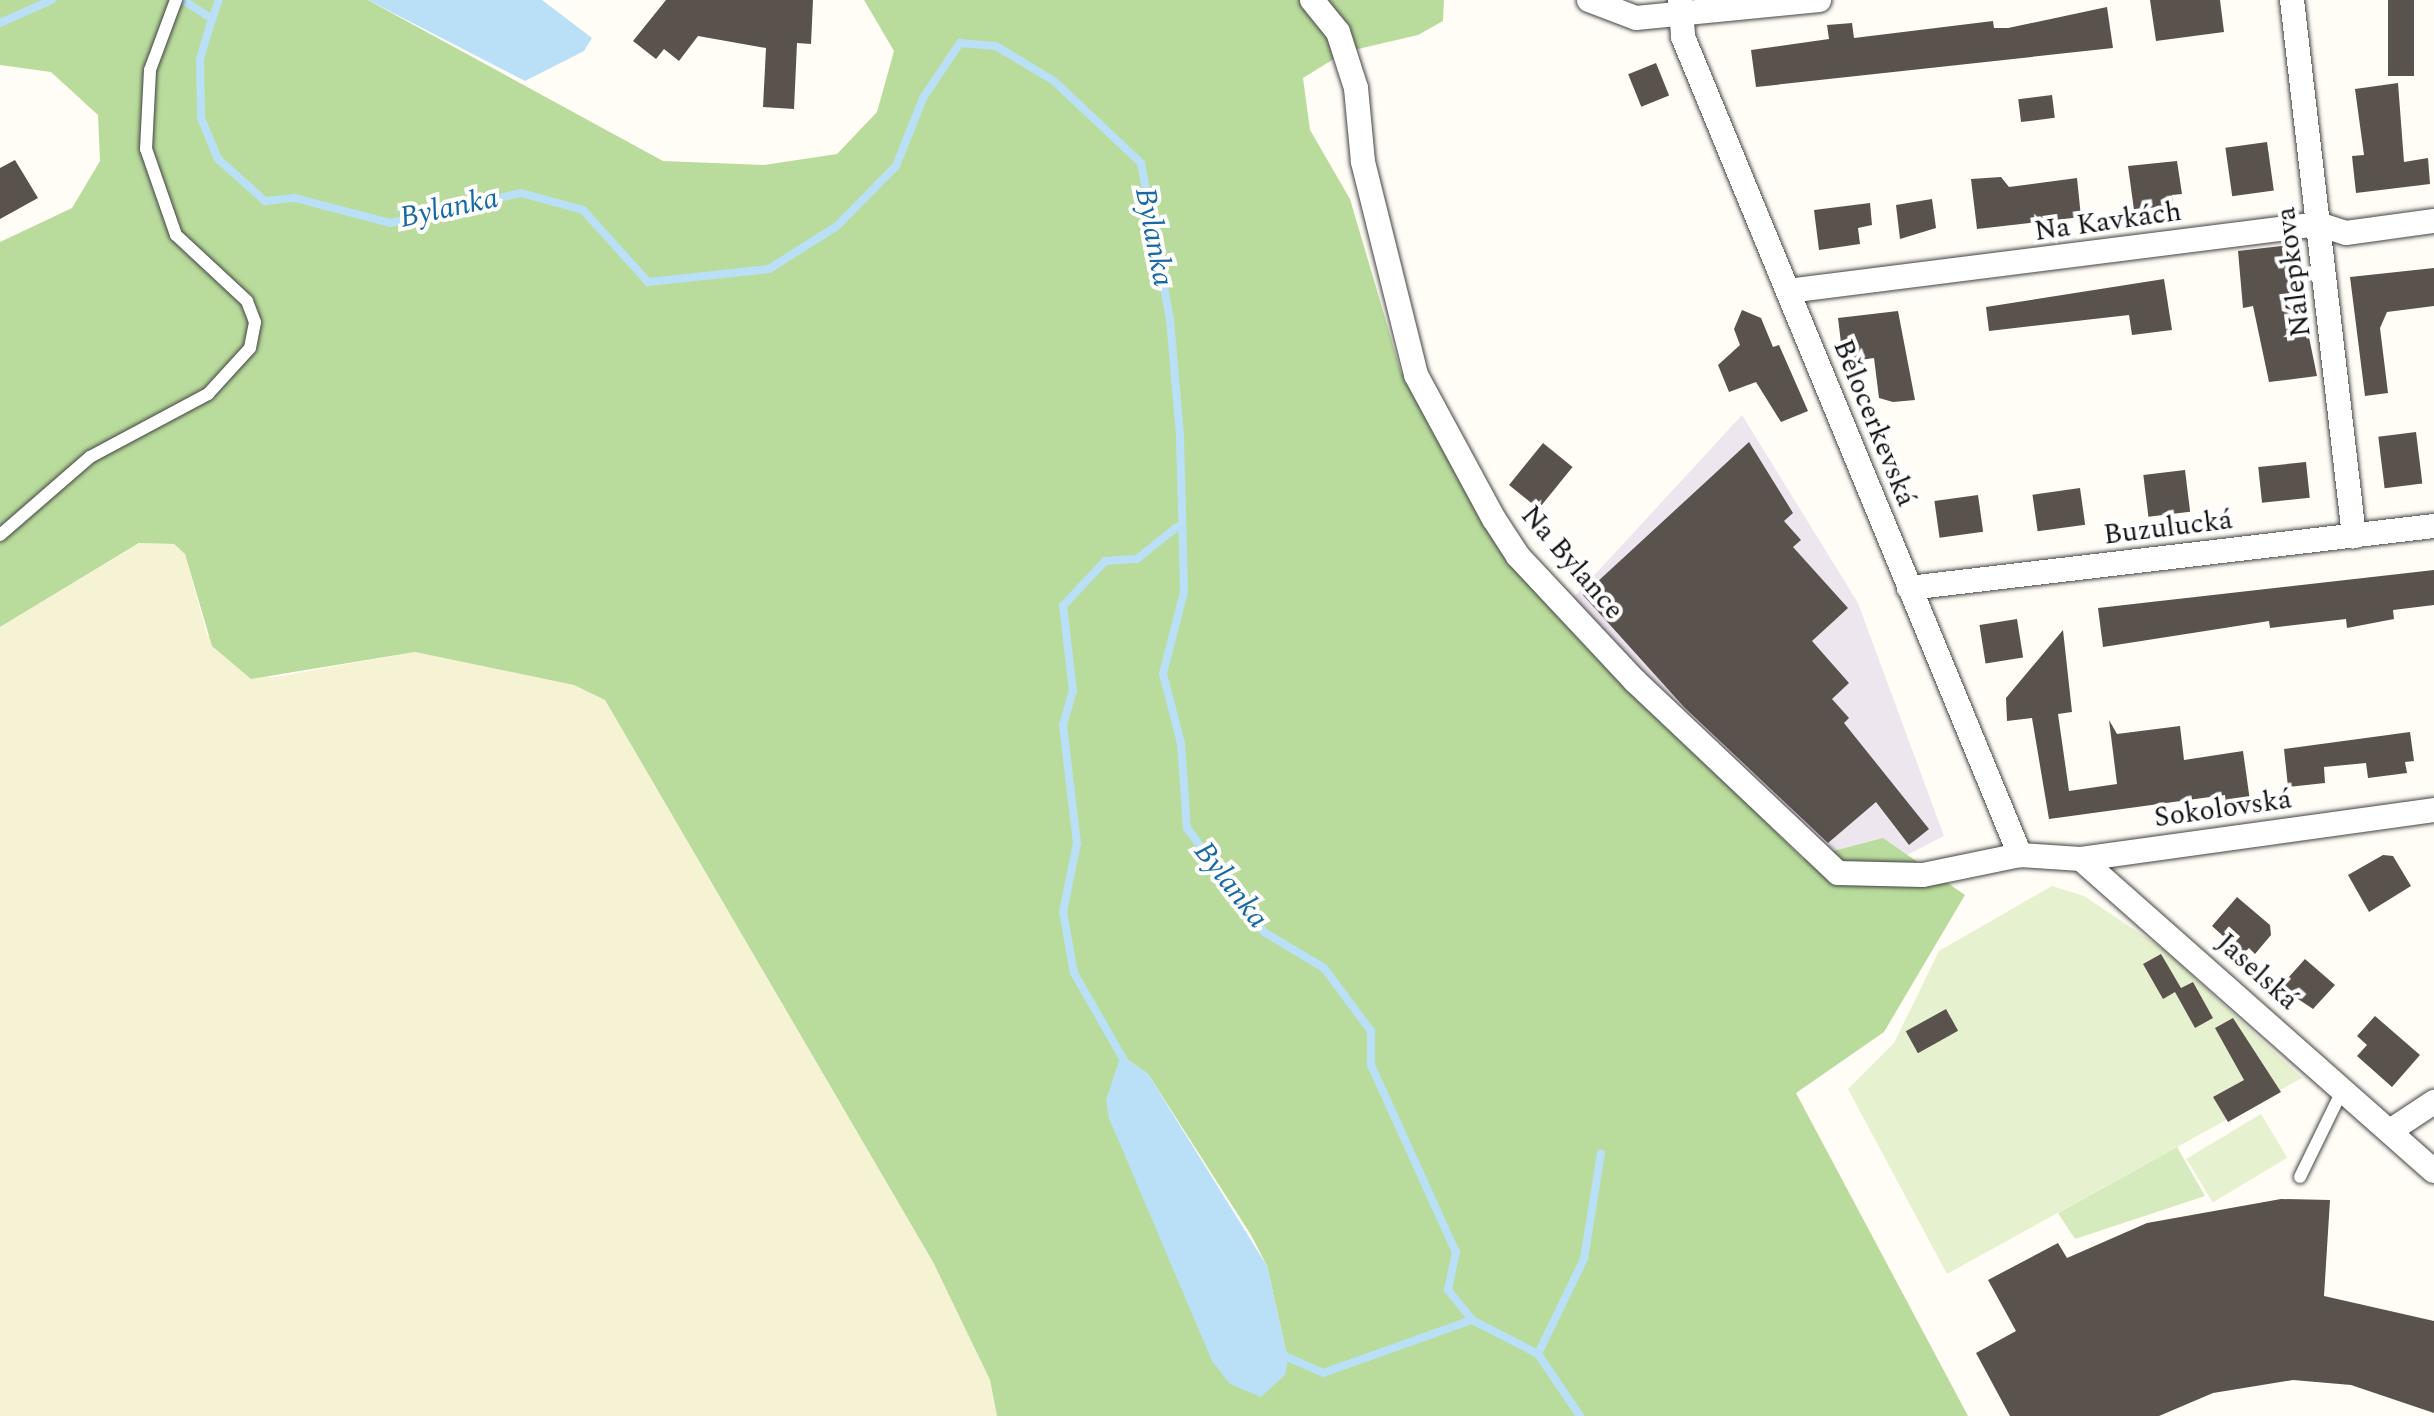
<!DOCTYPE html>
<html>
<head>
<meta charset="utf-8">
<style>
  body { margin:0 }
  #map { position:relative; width:2434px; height:1416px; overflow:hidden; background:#fffdf5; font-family:Spectral,serif }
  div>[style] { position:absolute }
  .industrial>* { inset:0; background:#eee6ef }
  .farmland>* { inset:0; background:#f6f3d4 }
  .green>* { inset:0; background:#d5ebbd }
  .forest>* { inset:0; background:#b9dc9c }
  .pitch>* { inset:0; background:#e6f2cf; transform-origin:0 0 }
  .water>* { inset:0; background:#b9e0f7 }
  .stream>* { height:8px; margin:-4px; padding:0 4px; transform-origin:4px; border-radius:4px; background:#b9e0f7 }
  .building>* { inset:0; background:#5a524d; transform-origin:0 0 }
  .roads { filter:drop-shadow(0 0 2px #444) drop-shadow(0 0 2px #444) }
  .service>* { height:12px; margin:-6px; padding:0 6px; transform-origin:6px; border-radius:6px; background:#fff }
  .minor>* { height:24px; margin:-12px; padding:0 12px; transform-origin:12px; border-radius:12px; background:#fff }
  span { translate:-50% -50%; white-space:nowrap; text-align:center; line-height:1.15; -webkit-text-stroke:8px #fff; paint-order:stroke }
  .street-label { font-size:28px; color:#111 }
  .water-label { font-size:30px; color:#1768a6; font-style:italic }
</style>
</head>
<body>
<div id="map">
  <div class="industrial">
    <i style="clip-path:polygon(1742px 415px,1858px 603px,1944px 836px,1841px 889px,1552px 621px)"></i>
  </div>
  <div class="farmland">
    <i style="clip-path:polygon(140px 543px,174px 544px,185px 554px,207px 635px,270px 678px,415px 652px,574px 685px,605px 700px,933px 1262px,990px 1380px,997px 1416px,0 1416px,0 627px)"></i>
  </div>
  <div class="green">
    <i style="clip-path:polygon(2177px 1147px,2205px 1196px,2075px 1239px,2058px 1213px)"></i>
  </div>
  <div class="forest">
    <i style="clip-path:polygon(evenodd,0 0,368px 0,663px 161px,764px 165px,837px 154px,877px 112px,894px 51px,864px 0,1444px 0,1443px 21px,1418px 35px,1345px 52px,1303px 78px,1310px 130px,1350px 199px,1401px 372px,1599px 654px,1803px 859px,1883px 838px,1965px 895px,1884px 1032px,1796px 1093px,1968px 1416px,997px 1416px,990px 1380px,933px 1262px,605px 700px,574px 685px,415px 652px,251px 679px,212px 646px,185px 554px,174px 544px,139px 543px,0 627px,0 242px,72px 208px,100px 161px,98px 115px,51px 72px,0 65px,0 0,1121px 1055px,1148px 1074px,1251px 1235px,1267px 1266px,1288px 1360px,1144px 1194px,1109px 1118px,1121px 1055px)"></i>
  </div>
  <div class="pitch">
    <i style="clip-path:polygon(2052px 886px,2084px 896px,2166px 951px,2302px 1078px,1947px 1274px,1848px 1089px,1894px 1043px,1939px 951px)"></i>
    <i style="left:2261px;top:1114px;width:51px;height:87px;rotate:59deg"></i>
  </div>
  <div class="water">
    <i style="clip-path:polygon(368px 0,542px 0,592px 38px,584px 51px,525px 81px)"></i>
    <i style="clip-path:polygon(1121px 1055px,1148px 1074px,1267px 1266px,1288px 1359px,1285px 1375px,1261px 1397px,1230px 1384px,1212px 1361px,1109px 1118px,1106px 1100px)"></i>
  </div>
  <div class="stream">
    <i style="left:183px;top:0;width:35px;rotate:33deg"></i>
    <i style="left:212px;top:19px;width:42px;rotate:106.7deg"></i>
    <i style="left:200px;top:59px;width:59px;rotate:89deg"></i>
    <i style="left:201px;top:118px;width:44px;rotate:67.5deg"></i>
    <i style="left:218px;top:159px;width:63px;rotate:41.8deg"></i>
    <i style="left:265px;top:201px;width:30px;rotate:-6deg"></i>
    <i style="left:295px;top:198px;width:98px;rotate:14.7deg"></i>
    <i style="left:390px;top:223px;width:134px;rotate:-12.9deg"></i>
    <i style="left:521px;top:193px;width:64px;rotate:15.3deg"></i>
    <i style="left:583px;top:210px;width:97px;rotate:47.9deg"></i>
    <i style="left:648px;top:282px;width:122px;rotate:-6.1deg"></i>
    <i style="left:769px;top:269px;width:80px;rotate:-32.3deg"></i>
    <i style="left:837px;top:226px;width:84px;rotate:-45.5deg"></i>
    <i style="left:896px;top:166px;width:73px;rotate:-68.3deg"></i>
    <i style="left:923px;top:98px;width:66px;rotate:-56.1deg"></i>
    <i style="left:960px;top:43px;width:36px;rotate:5deg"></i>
    <i style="left:996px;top:46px;width:68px;rotate:31.1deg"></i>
    <i style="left:1054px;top:81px;width:120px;rotate:43.3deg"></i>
    <i style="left:1141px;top:163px;width:159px;rotate:79.5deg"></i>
    <i style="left:1170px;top:319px;width:117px;rotate:85.1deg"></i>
    <i style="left:1180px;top:436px;width:156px;rotate:88.5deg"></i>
    <i style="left:1184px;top:592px;width:85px;rotate:104.4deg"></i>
    <i style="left:1163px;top:674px;width:71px;rotate:75.4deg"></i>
    <i style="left:1181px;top:743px;width:85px;rotate:86deg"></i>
    <i style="left:1187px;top:828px;width:129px;rotate:53.5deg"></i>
    <i style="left:1264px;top:932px;width:70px;rotate:31deg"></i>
    <i style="left:1324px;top:968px;width:79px;rotate:53.3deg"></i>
    <i style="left:1371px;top:1031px;width:34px;rotate:90deg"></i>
    <i style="left:1371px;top:1065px;width:205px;rotate:65.6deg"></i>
    <i style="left:1456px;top:1252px;width:39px;rotate:102deg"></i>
    <i style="left:1448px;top:1290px;width:38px;rotate:51deg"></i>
    <i style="left:1472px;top:1320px;width:74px;rotate:27.3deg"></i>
    <i style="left:1538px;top:1354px;width:75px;rotate:55.9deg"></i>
    <i style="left:212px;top:19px;width:20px;rotate:-70deg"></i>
    <i style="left:0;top:23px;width:57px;rotate:-23.9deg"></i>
    <i style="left:1125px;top:1062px;width:103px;rotate:-119.8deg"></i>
    <i style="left:1074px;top:973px;width:62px;rotate:-100.2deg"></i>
    <i style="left:1063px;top:912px;width:70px;rotate:-78.5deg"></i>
    <i style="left:1077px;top:843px;width:119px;rotate:-96.8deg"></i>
    <i style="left:1063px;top:725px;width:35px;rotate:-74deg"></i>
    <i style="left:1073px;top:691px;width:86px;rotate:-96.7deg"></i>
    <i style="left:1063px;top:606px;width:62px;rotate:-47deg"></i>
    <i style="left:1105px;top:561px;width:32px;rotate:-4deg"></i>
    <i style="left:1137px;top:559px;width:51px;rotate:-38.7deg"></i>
    <i style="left:1278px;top:1353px;width:49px;rotate:24deg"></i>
    <i style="left:1323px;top:1373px;width:158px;rotate:-19.6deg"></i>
    <i style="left:1538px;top:1354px;width:106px;rotate:-64.2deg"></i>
    <i style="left:1584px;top:1259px;width:107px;rotate:-80.9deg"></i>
  </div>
  <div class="building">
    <i style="clip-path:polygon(666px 0,813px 0,811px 44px,797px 43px,794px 109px,763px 107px,766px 48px,698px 36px,679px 61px,664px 49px,656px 59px,633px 41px)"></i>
    <i style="clip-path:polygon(2150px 0,2220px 0,2224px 32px,2156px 41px)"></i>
    <i style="left:2388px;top:0;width:26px;height:76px"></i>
    <i style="clip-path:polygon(2107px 7px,2113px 48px,1756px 87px,1751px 50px,1829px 39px,1827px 25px,1852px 23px,1854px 38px,1993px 21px,1994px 28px,2008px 28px)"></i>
    <i style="left:1656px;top:63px;width:35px;height:30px;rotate:68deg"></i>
    <i style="clip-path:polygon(2398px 83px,2404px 162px,2428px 158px,2430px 184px,2356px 193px,2352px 156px,2364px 155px,2355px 89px)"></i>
    <i style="left:2052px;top:95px;width:23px;height:34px;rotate:83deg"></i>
    <i style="left:2267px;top:142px;width:49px;height:42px;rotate:82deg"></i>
    <i style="clip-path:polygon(15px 160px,38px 198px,0 219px,0 168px)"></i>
    <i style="clip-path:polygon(2177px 161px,2182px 194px,2172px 195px,2173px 205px,2134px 210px,2128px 166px)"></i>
    <i style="clip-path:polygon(2001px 177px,2009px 187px,2077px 178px,2081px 217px,1977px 229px,1971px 179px)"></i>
    <i style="clip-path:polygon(1932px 199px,1936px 228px,1900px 239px,1896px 205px)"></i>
    <i style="clip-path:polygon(1870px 203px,1872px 225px,1858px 228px,1860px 244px,1819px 250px,1814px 210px)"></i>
    <i style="clip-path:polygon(2290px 245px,2317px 376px,2269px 382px,2253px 306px,2243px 308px,2238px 251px)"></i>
    <i style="clip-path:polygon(2434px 268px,2434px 306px,2387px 312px,2380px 328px,2388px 393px,2365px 396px,2350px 277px)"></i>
    <i style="clip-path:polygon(2164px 279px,2172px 330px,2132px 335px,2129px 315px,1989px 331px,1986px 307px)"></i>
    <i style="clip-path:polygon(1742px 310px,1761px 318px,1773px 347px,1779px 345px,1808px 411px,1781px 422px,1756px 382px,1729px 392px,1718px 365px,1740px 345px,1734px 329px)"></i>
    <i style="clip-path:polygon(1898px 311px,1915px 400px,1893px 402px,1879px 398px,1874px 358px,1853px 361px,1851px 342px,1841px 343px,1838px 318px)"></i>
    <i style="left:2416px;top:432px;width:52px;height:38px;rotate:83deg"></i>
    <i style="clip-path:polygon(1749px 442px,1793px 513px,1784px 521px,1801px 540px,1793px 547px,1848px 608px,1812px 641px,1849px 683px,1832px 699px,1849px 718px,1844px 723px,1929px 829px,1909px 845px,1876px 802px,1828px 843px,1684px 707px,1583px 595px)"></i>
    <i style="left:1543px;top:443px;width:38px;height:54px;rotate:39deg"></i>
    <i style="left:2306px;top:462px;width:36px;height:48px;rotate:84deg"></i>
    <i style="left:2185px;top:470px;width:42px;height:42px;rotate:83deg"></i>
    <i style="left:2080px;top:488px;width:37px;height:48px;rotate:82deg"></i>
    <i style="left:1978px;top:495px;width:37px;height:44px;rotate:82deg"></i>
    <i style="clip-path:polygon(2434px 570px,2434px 605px,2393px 610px,2394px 619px,2347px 628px,2346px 619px,2270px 628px,2269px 621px,2103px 647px,2098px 608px)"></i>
    <i style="left:2017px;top:619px;width:39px;height:38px;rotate:81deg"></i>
    <i style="clip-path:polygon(2063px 630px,2072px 712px,2058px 714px,2069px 791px,2117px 784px,2109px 720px,2117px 734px,2180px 726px,2184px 760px,2243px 751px,2250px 801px,2226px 805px,2225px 795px,2210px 797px,2049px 819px,2032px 718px,2007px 721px,2006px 698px)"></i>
    <i style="clip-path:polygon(2410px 732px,2414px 761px,2405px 762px,2407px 773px,2368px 778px,2366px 763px,2324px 767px,2325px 783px,2288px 787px,2284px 749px)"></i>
    <i style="clip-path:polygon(2383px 855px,2393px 856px,2411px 886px,2369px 912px,2348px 875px)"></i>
    <i style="clip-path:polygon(2237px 897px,2270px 925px,2271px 935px,2255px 954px,2249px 948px,2243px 954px,2212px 926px)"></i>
    <i style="clip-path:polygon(2161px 954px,2181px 988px,2193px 982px,2213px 1018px,2195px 1028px,2175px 992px,2163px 999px,2143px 964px)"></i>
    <i style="clip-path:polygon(2305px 959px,2335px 985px,2313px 1009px,2280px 987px)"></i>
    <i style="left:1946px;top:1009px;width:25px;height:46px;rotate:61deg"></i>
    <i style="clip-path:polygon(2375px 1016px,2420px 1055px,2392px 1087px,2357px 1056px,2367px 1045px,2357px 1036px)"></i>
    <i style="clip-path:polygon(2233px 1018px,2281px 1092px,2228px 1122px,2213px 1097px,2244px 1080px,2215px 1028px)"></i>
    <i style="clip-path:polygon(2281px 1199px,2330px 1200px,2324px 1296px,2434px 1321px,2434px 1413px,2351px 1385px,2293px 1380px,2213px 1393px,2159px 1416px,2010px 1416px,1976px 1353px,2016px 1331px,1988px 1280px,2058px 1243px,2067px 1258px,2147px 1223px)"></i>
  </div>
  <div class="roads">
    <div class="service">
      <i style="left:0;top:535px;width:119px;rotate:-40.9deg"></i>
      <i style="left:90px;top:457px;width:134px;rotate:-28.1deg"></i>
      <i style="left:208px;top:394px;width:62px;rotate:-47.6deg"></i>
      <i style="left:250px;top:348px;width:26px;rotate:-79deg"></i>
      <i style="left:255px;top:322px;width:22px;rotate:-111deg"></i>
      <i style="left:247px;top:301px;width:97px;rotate:-137.1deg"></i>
      <i style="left:176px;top:235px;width:91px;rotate:-109.2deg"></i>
      <i style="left:146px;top:149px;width:79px;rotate:-87.1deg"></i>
      <i style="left:150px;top:70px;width:75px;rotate:-69.6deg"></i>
      <i style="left:2300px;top:1177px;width:98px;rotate:-64deg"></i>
    </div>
    <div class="minor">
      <i style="left:1312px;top:0;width:41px;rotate:50.9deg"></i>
      <i style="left:1338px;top:32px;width:59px;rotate:72.2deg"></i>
      <i style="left:1356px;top:88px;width:74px;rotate:84.6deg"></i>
      <i style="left:1363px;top:162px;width:219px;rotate:76deg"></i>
      <i style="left:1416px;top:375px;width:164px;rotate:61.6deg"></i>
      <i style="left:1494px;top:519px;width:44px;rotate:57deg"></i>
      <i style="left:1518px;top:556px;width:171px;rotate:46.9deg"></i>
      <i style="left:1635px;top:681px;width:279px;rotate:43.4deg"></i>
      <i style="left:1838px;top:873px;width:85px;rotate:1.3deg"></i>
      <i style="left:1923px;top:875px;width:99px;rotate:-11.7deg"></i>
      <i style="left:2020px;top:855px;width:61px;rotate:3.8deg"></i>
      <i style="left:2081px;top:859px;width:356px;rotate:-7.9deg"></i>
      <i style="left:1589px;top:0;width:50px;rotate:21deg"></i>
      <i style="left:1636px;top:18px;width:184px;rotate:-5.6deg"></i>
      <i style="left:1680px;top:0;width:37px;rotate:85deg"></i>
      <i style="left:1683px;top:37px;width:885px;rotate:67.61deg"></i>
      <i style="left:2292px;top:0;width:540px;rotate:83.4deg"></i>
      <i style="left:1788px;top:291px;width:534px;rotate:-7.2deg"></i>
      <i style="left:2318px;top:224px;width:29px;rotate:18deg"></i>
      <i style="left:2346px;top:233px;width:89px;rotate:-7.8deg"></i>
      <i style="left:1909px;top:588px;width:529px;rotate:-6.74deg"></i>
      <i style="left:2081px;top:859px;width:471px;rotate:41.5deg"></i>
      <i style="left:2390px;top:1131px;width:53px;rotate:-33.4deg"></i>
    </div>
  </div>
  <div class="street-label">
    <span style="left:2108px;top:222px;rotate:-8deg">Na Kavkách</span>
    <span style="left:2294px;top:272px;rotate:-97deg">Nálepkova</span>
    <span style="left:1874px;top:423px;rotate:68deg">Bělocerkevská</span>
    <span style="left:2168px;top:528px;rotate:-7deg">Buzulucká</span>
    <span style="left:1572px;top:563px;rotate:49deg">Na Bylance</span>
    <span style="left:2223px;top:809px;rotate:-8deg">Sokolovská</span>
    <span style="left:2257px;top:972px;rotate:42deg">Jaselská</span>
  </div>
  <div class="water-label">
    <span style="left:449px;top:208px;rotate:-12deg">Bylanka</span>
    <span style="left:1154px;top:237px;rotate:79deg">Bylanka</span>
    <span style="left:1231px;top:885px;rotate:52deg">Bylanka</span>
  </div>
</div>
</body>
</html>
